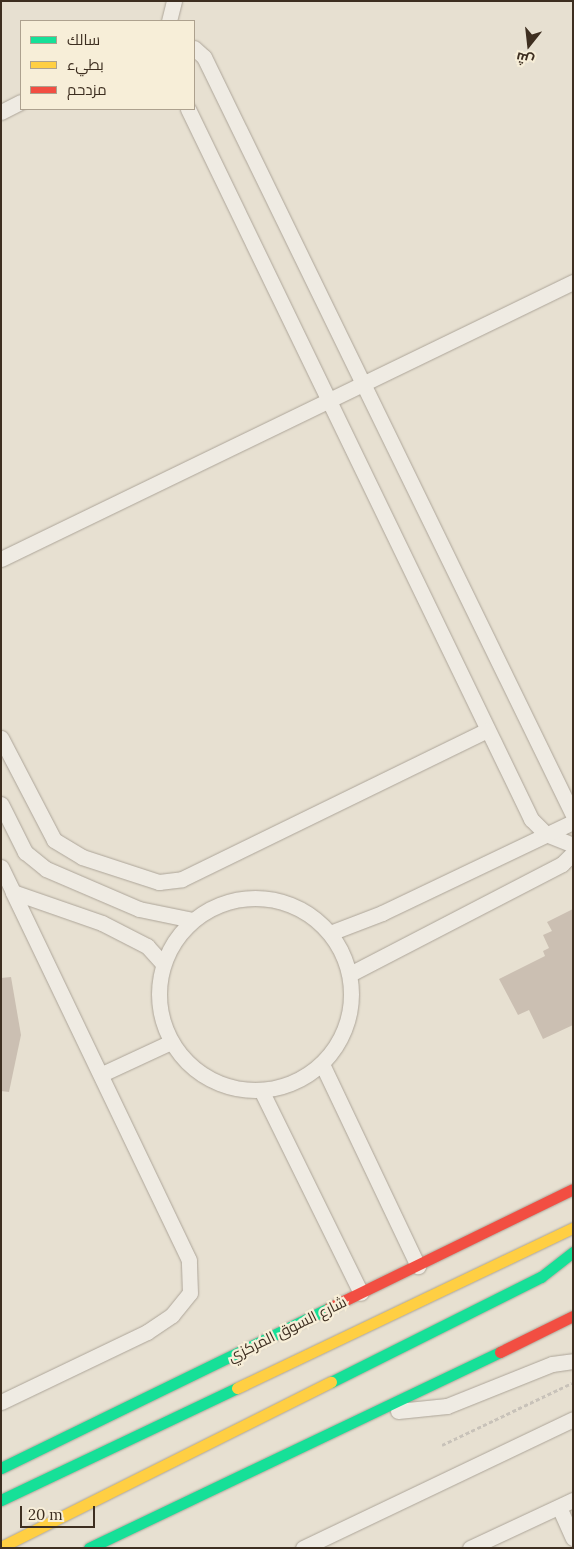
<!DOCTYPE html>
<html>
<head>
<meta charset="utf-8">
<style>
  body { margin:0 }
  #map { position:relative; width:574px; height:1549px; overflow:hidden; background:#e7e0d1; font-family:Lora,Cairo,serif }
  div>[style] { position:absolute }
  .building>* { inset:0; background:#cbbfb2 }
  .path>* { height:3px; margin-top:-1.5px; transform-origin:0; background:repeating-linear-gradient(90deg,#c8c2b9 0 4px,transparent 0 6.5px) }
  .roads { filter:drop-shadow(0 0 1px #ada599) drop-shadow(0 0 1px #ada599) }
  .lane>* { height:15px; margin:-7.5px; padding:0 7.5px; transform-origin:7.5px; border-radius:7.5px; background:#efebe3 }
  .lane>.ring { margin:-7.5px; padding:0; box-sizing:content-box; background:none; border:15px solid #efebe3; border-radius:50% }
  .fast>* { height:11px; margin:-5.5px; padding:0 5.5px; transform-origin:5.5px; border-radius:5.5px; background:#16e098 }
  .slow>* { height:11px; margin:-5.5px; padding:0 5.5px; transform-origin:5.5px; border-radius:5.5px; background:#ffcf43 }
  .jam>* { height:11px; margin:-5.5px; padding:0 5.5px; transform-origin:5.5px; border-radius:5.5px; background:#f24e42 }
  span { translate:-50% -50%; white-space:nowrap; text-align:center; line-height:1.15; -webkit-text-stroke:4.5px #f7eed8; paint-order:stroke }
  .street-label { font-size:15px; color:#3d2e20 }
  .frame { position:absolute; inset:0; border:2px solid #3d2e20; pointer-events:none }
  .legend { position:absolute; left:20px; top:20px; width:175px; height:90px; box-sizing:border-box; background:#f7eed8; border:1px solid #ada18e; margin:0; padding:6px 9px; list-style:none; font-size:15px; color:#3d2e20 }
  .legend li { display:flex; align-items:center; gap:10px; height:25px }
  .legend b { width:25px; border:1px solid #ada18e }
  .north { position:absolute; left:504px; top:20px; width:50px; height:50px; -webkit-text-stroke:4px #f7eed8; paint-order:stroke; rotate:196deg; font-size:14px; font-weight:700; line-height:20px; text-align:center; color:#3d2e20 }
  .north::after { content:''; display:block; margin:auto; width:18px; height:22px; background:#3d2e20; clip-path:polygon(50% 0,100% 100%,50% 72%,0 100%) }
  .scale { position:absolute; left:20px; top:1506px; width:75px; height:22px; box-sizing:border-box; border:2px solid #3d2e20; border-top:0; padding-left:6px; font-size:15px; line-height:18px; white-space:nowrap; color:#3d2e20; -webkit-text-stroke:4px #f7eed8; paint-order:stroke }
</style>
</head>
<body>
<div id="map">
  <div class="building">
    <i style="clip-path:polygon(573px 909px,573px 1025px,543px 1039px,529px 1010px,518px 1015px,499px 979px,545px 956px,543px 951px,549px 948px,543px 935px,552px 931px,547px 922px)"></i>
    <i style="clip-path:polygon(11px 977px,21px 1035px,9px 1092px,1px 1091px,1px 978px)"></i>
  </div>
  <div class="path">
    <i style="left:442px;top:1445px;width:144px;rotate:-25.5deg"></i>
  </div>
  <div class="roads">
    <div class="lane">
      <i style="left:169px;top:21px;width:21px;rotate:-76deg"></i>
      <i style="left:194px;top:48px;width:13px;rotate:42deg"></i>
      <i style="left:204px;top:57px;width:843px;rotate:64.04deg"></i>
      <i style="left:188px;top:109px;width:789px;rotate:64.21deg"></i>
      <i style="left:531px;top:819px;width:21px;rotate:45deg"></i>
      <i style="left:546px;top:834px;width:29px;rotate:22deg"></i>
      <i style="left:1px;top:112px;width:22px;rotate:-27deg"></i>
      <i style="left:1px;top:559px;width:636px;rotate:-25.84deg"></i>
      <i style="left:1px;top:738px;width:115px;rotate:62.5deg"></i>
      <i style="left:54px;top:840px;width:33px;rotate:31deg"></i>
      <i style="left:82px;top:857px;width:81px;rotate:18deg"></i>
      <i style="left:159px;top:882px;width:23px;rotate:-7deg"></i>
      <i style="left:182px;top:879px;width:339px;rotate:-26deg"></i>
      <i style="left:1px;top:804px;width:54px;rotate:63.4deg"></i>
      <i style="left:25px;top:852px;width:27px;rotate:39deg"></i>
      <i style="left:46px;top:869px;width:101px;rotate:23.3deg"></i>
      <i style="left:139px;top:909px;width:54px;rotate:11.7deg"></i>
      <i style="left:1px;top:867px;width:28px;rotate:64deg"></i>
      <i style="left:13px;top:892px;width:94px;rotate:19.2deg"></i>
      <i style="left:102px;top:923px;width:51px;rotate:27.1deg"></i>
      <i style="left:147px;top:946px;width:24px;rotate:48deg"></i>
      <i class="ring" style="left:159px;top:898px;width:177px;height:177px"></i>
      <i style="left:330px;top:933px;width:56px;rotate:-21deg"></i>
      <i style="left:382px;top:913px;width:212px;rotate:-25.5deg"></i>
      <i style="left:350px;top:974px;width:239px;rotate:-27.4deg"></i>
      <i style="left:562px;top:864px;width:16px;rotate:-45deg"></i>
      <i style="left:322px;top:1064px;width:224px;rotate:64.6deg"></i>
      <i style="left:102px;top:1074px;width:76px;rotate:-24.9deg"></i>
      <i style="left:261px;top:1090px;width:226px;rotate:63.8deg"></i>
      <i style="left:1px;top:1402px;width:162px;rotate:-25.6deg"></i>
      <i style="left:147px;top:1332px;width:30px;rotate:-34deg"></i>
      <i style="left:172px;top:1315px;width:28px;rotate:-51deg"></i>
      <i style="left:190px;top:1293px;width:33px;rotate:-92deg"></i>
      <i style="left:189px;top:1260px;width:408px;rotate:-115.6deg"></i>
      <i style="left:398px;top:1411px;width:49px;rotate:-5.8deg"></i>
      <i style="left:447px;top:1406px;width:113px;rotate:-21.8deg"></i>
      <i style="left:552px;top:1364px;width:21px;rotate:-8deg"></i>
      <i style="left:559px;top:1507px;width:34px;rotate:66deg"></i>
      <i style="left:303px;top:1548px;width:299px;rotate:-25.5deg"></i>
      <i style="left:470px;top:1548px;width:114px;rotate:-25deg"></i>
    </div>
    <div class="fast">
      <i style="left:331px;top:1382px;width:235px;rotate:-26.6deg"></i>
      <i style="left:541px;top:1277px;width:41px;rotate:-38deg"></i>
      <i style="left:1px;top:1468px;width:365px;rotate:-26deg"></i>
      <i style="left:1px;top:1500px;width:261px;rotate:-25.4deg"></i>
      <i style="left:89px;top:1548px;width:455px;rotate:-25.5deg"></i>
    </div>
    <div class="slow">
      <i style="left:237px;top:1388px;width:372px;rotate:-25.5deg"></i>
      <i style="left:1px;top:1547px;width:369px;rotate:-26.6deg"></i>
    </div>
    <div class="jam">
      <i style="left:329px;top:1308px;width:271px;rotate:-26deg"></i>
      <i style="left:500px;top:1352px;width:81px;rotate:-26.3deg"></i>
    </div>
  </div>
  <div class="street-label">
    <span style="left:287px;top:1329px;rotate:-26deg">شارع السوق المركزي</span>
  </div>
  <div class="frame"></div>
  <ul class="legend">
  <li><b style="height:6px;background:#16e098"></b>سالك</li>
  <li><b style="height:6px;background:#ffcf43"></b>بطيء</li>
  <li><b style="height:6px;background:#f24e42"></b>مزدحم</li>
  </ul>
  <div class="north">ش</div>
  <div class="scale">20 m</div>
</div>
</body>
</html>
